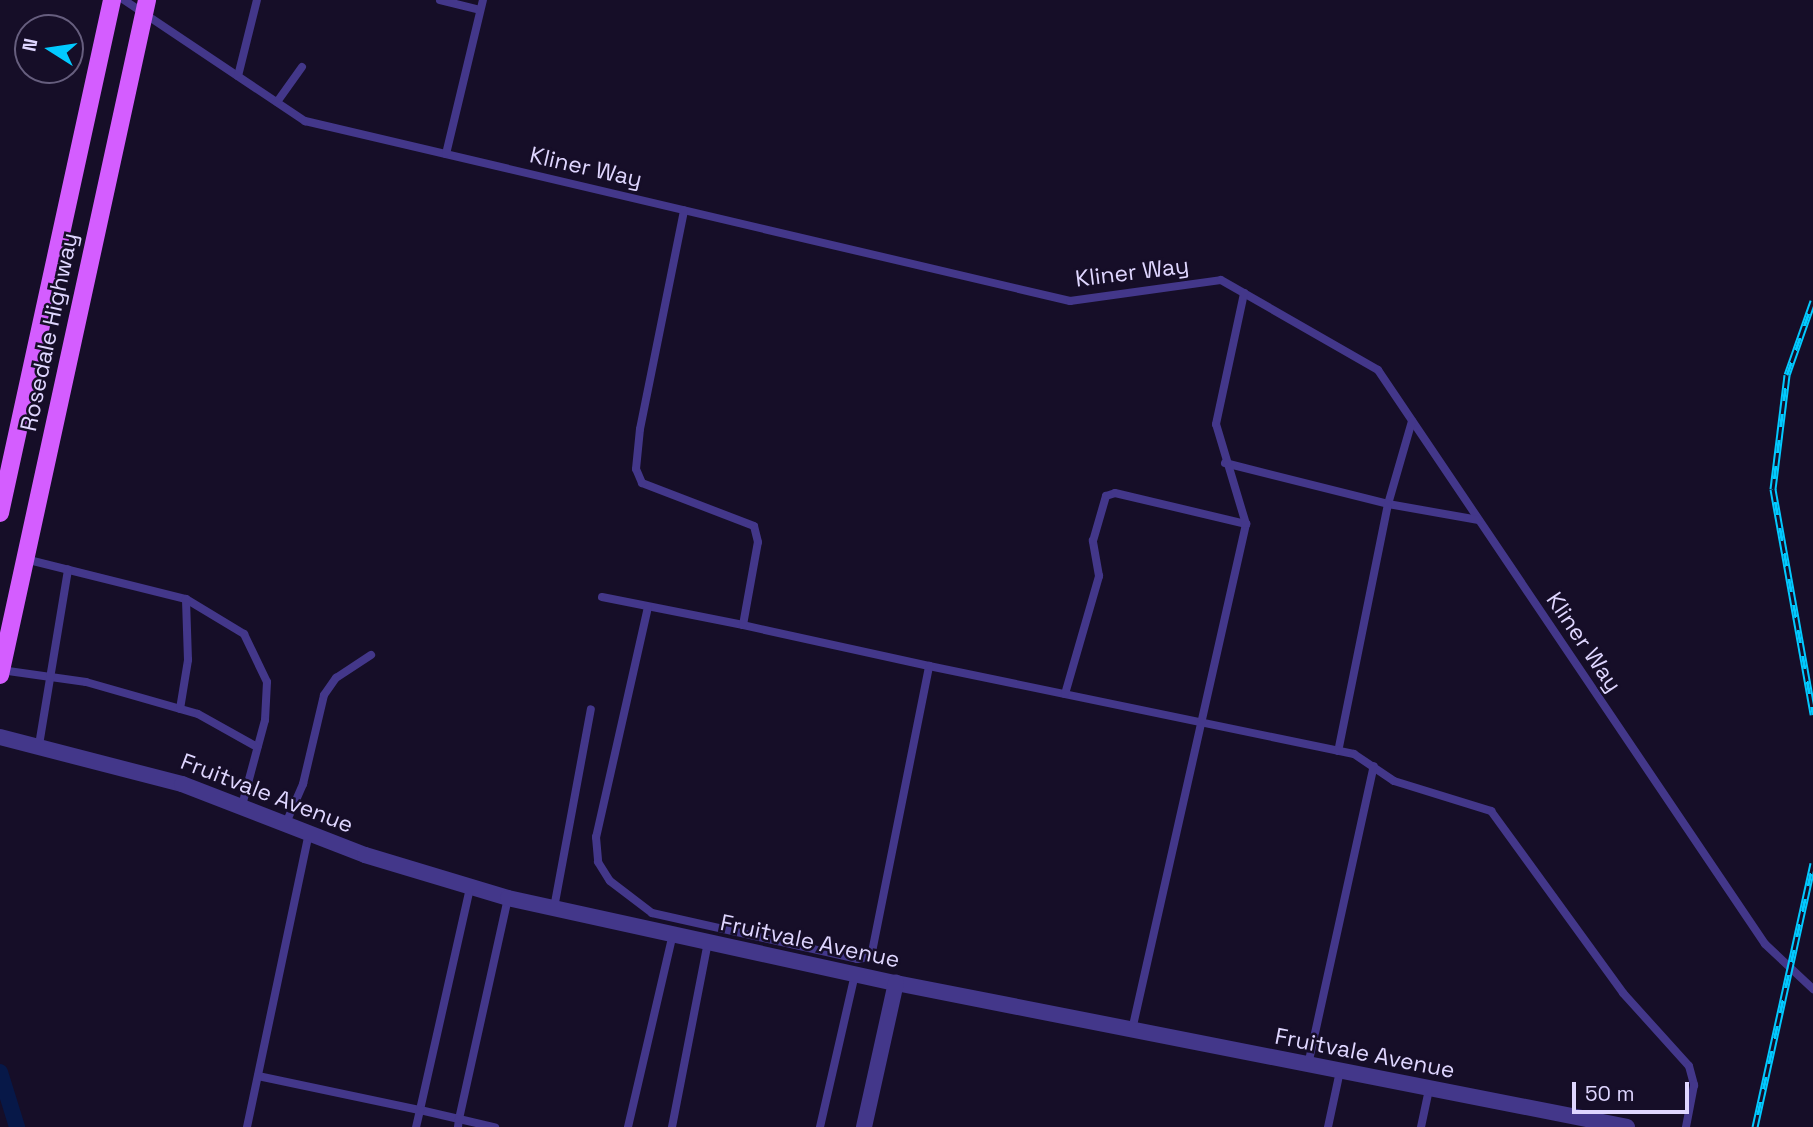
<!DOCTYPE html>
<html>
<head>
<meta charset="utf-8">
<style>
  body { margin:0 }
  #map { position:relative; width:1813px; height:1127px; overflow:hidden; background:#160e28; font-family:"Space Grotesk",sans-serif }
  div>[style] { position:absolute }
  .canal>* { height:16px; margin:-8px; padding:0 8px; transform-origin:8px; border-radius:8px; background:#071848 }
  .lane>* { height:8px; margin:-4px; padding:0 4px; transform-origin:4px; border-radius:4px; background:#43378a }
  .street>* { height:16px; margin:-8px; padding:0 8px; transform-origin:8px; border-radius:8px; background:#43378a }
  .primary>* { height:18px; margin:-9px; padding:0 9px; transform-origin:9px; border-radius:9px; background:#d45dff }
  .rail>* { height:7px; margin-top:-3.5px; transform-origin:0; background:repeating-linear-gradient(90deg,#160e28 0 13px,#02caff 0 26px); box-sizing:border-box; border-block:2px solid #02caff }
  span { translate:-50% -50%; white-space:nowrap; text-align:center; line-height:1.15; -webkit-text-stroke:5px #160e28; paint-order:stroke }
  .street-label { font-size:23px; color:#dfd6ff }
  .north { position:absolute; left:14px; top:14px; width:70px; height:70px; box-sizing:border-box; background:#160e28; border:2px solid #665e7e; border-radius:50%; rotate:282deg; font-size:19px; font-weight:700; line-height:28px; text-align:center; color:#dfd6ff }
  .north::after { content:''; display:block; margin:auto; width:24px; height:32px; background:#02caff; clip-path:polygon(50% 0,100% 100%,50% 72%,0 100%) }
  .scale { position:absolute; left:1572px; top:1082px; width:117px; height:32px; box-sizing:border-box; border:4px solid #dfd6ff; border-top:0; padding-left:9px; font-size:21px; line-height:24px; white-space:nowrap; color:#dfd6ff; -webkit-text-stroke:5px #160e28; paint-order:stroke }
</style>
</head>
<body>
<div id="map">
  <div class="canal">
    <i style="left:0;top:1072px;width:58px;rotate:72.8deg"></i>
  </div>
  <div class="lane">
    <i style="left:124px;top:0;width:218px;rotate:33.8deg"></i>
    <i style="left:305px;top:121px;width:786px;rotate:13.24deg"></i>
    <i style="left:1070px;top:301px;width:152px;rotate:-7.9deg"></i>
    <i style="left:1221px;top:280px;width:181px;rotate:29.8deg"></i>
    <i style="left:1378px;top:370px;width:692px;rotate:56.01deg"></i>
    <i style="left:1765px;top:944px;width:66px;rotate:43.2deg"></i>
    <i style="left:440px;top:0;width:41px;rotate:14deg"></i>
    <i style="left:238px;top:76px;width:78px;rotate:-76deg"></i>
    <i style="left:277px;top:102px;width:43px;rotate:-54.5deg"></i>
    <i style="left:446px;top:154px;width:158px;rotate:-76.5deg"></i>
    <i style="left:1412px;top:421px;width:86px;rotate:106.1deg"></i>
    <i style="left:1388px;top:504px;width:92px;rotate:10deg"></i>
    <i style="left:1225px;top:463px;width:168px;rotate:14.1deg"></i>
    <i style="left:1388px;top:504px;width:252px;rotate:101.4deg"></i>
    <i style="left:25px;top:559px;width:166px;rotate:14deg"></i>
    <i style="left:186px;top:599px;width:68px;rotate:31.1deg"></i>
    <i style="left:244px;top:634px;width:53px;rotate:64.4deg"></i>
    <i style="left:267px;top:682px;width:38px;rotate:93deg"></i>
    <i style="left:265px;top:720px;width:88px;rotate:105.1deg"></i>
    <i style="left:602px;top:597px;width:144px;rotate:11.2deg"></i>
    <i style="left:648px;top:607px;width:236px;rotate:102.7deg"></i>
    <i style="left:596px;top:837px;width:25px;rotate:85deg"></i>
    <i style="left:598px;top:862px;width:22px;rotate:58deg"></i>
    <i style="left:610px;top:881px;width:53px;rotate:37.3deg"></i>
    <i style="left:652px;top:913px;width:210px;rotate:12.6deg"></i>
    <i style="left:857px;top:959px;width:14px;rotate:-8deg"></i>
    <i style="left:871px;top:957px;width:297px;rotate:-78.7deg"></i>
    <i style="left:929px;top:666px;width:190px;rotate:-167.6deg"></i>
    <i style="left:743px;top:625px;width:84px;rotate:-79.8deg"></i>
    <i style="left:758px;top:542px;width:16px;rotate:-104deg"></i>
    <i style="left:754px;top:526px;width:120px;rotate:-159deg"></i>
    <i style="left:642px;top:483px;width:15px;rotate:-113deg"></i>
    <i style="left:636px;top:469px;width:40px;rotate:-84.3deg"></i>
    <i style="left:640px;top:429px;width:223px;rotate:-78.6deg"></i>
    <i style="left:929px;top:666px;width:434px;rotate:11.7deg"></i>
    <i style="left:1354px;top:754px;width:48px;rotate:34deg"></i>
    <i style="left:1394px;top:781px;width:102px;rotate:17.2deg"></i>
    <i style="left:1491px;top:811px;width:225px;rotate:54deg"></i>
    <i style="left:1623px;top:993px;width:98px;rotate:47.9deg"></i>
    <i style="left:1689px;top:1066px;width:20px;rotate:75deg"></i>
    <i style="left:1694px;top:1085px;width:43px;rotate:100.8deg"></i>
    <i style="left:1px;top:670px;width:86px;rotate:8deg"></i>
    <i style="left:86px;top:682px;width:116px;rotate:15.9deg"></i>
    <i style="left:198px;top:714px;width:68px;rotate:29.2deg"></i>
    <i style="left:1065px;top:694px;width:123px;rotate:-73.9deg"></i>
    <i style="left:1099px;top:576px;width:36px;rotate:-100deg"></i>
    <i style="left:1093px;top:541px;width:47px;rotate:-73.9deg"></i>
    <i style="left:1106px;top:496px;width:9px;rotate:-18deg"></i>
    <i style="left:1115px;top:493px;width:135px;rotate:13.3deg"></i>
    <i style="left:180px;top:709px;width:50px;rotate:-80.7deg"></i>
    <i style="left:188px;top:660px;width:61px;rotate:-91.9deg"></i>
    <i style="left:39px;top:745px;width:178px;rotate:-80.6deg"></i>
    <i style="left:286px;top:823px;width:43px;rotate:-66.4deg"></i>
    <i style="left:303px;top:784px;width:91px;rotate:-76.7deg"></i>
    <i style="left:324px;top:695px;width:21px;rotate:-55deg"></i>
    <i style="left:336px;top:678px;width:42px;rotate:-33.3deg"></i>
    <i style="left:470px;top:888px;width:228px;rotate:102.7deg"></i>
    <i style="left:420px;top:1110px;width:40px;rotate:13deg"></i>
    <i style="left:459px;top:1119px;width:226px;rotate:-77.5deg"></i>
    <i style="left:554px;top:908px;width:202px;rotate:-79.5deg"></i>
    <i style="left:1132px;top:1030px;width:519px;rotate:-77.3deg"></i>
    <i style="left:1246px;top:524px;width:104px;rotate:-106.7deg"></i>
    <i style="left:1216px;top:424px;width:134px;rotate:-77.9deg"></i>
    <i style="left:1308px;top:1065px;width:306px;rotate:-77.6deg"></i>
    <i style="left:258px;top:1076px;width:166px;rotate:11.9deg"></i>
    <i style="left:420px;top:1110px;width:17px;rotate:103deg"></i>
    <i style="left:247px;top:1127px;width:300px;rotate:-78.1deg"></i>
    <i style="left:458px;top:1127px;width:8px;rotate:-83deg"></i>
    <i style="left:459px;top:1119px;width:37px;rotate:13deg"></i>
    <i style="left:628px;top:1127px;width:198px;rotate:-76.9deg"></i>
    <i style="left:672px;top:1127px;width:188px;rotate:-79deg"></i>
    <i style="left:820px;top:1127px;width:157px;rotate:-77.1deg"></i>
    <i style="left:1328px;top:1127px;width:57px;rotate:-77.9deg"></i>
    <i style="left:1421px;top:1127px;width:40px;rotate:-78deg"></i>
  </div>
  <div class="street">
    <i style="left:0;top:737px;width:188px;rotate:14.5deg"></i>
    <i style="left:182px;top:784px;width:196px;rotate:21.2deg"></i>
    <i style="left:365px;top:855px;width:149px;rotate:16.7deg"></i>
    <i style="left:508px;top:898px;width:397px;rotate:12.4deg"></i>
    <i style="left:896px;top:983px;width:745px;rotate:11.14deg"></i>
    <i style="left:864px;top:1127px;width:148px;rotate:-77.5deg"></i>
  </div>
  <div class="primary">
    <i style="left:0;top:513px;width:525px;rotate:-77.68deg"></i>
    <i style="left:0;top:675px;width:691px;rotate:-77.71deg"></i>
  </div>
  <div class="rail">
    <i style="left:1813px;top:301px;width:78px;rotate:109.4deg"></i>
    <i style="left:1787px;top:375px;width:115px;rotate:97deg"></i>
    <i style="left:1773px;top:489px;width:229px;rotate:79.9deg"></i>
    <i style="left:1755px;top:1127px;width:270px;rotate:-77.6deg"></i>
  </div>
  <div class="street-label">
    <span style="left:586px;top:167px;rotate:13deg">Kliner Way</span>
    <span style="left:1132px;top:272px;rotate:-7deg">Kliner Way</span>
    <span style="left:49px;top:332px;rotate:-78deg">Rosedale Highway</span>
    <span style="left:1584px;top:642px;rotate:56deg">Kliner Way</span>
    <span style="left:267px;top:793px;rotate:21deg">Fruitvale Avenue</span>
    <span style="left:810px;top:941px;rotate:12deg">Fruitvale Avenue</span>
    <span style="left:1365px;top:1053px;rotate:11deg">Fruitvale Avenue</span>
  </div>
  <div class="north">N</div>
  <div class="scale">50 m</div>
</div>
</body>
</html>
